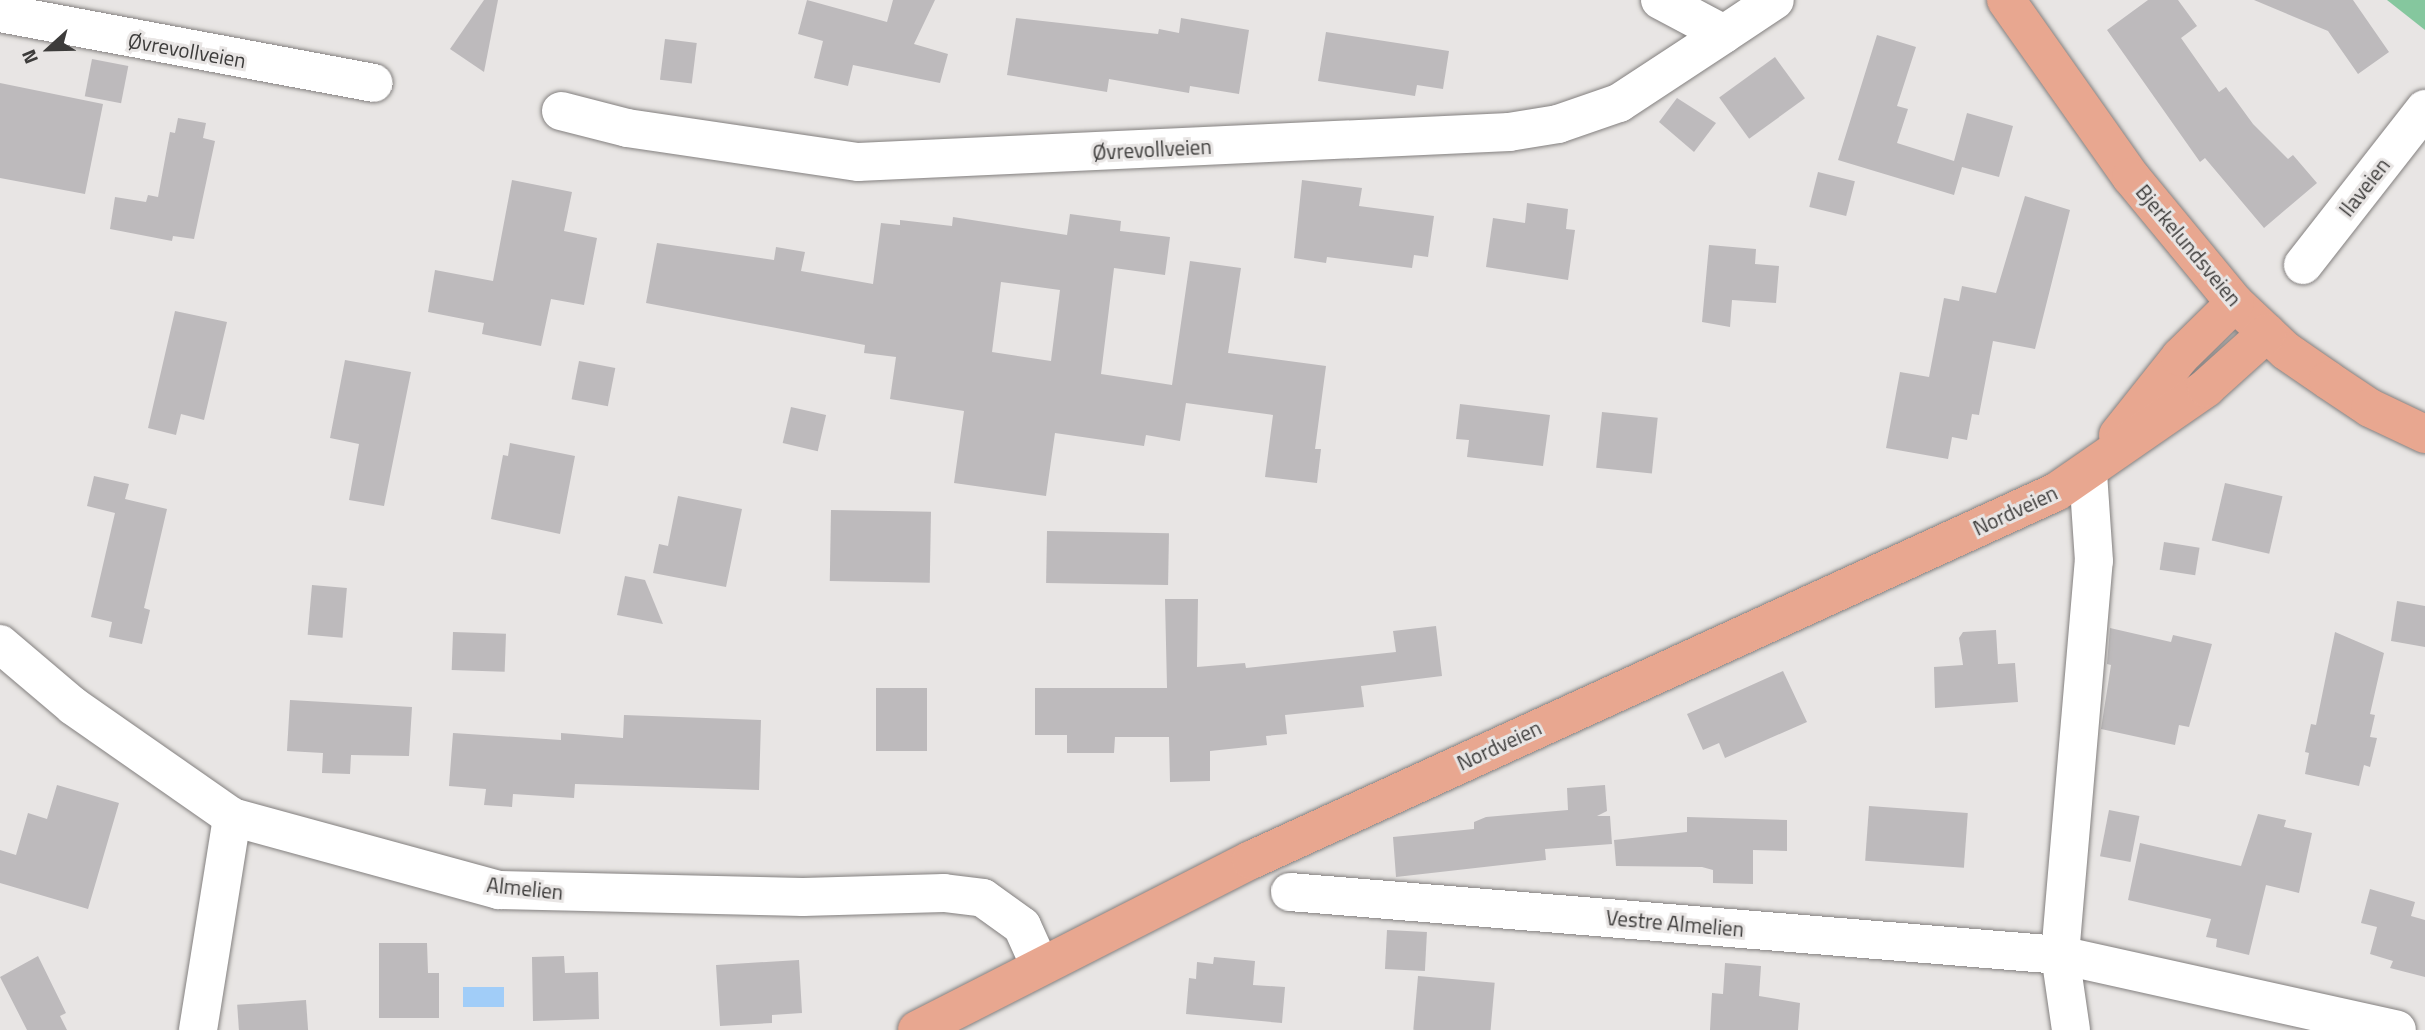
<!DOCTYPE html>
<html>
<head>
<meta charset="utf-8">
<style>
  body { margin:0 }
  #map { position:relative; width:2425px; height:1030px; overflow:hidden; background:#e8e5e4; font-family:"Titillium Web",sans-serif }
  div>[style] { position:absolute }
  .green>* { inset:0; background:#85c79e }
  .water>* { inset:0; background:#a1cdf8; transform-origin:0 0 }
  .building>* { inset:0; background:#bdbabc; transform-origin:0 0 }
  .roads { filter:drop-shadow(0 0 2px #83807f) drop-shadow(0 0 2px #83807f) }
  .minor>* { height:38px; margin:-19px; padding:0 19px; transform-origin:19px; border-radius:19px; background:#fff }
  .major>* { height:38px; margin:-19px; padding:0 19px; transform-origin:19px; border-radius:19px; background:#e8a790 }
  span { translate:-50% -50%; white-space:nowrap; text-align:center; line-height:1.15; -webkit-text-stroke:6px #e8e5e4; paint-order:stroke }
  .street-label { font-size:21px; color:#3d3c3b }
  .north { position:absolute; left:14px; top:14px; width:70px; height:70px; -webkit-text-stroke:5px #e8e5e4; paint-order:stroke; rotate:248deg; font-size:19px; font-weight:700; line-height:28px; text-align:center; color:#3d3c3b }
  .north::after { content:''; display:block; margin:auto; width:24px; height:32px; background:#3d3c3b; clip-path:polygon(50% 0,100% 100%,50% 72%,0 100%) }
</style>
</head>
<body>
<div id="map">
  <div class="green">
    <i style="clip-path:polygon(2387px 0,2425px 0,2425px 30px)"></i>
  </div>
  <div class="water">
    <i style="left:463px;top:987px;width:41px;height:20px"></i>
  </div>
  <div class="building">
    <i style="clip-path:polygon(484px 0,498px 0,484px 72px,450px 49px)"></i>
    <i style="clip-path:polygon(807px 0,887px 22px,893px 0,935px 0,914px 44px,948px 54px,940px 83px,853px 65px,848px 86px,814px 78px,823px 41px,798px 34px)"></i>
    <i style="clip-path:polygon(2148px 0,2178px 0,2197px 26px,2181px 38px,2219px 92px,2226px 87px,2253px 124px,2288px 159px,2293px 155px,2317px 183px,2264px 228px,2205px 158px,2200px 162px,2107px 30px)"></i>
    <i style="clip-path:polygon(2254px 0,2353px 0,2389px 52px,2358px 74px,2328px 31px)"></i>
    <i style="clip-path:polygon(1016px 18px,1158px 34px,1159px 29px,1179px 33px,1181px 18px,1249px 30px,1239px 94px,1190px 86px,1189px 93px,1109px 79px,1107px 92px,1007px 75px)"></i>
    <i style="clip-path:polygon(1326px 32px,1449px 51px,1443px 89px,1417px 85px,1415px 96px,1318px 81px)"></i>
    <i style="clip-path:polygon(1877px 35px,1916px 47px,1897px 106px,1908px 109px,1897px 143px,1954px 161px,1967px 113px,2013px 126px,1999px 177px,1962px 167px,1954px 195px,1838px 160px)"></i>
    <i style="left:665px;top:39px;width:32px;height:41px;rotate:7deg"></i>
    <i style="left:1775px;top:57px;width:51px;height:69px;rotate:54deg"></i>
    <i style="left:92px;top:59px;width:37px;height:38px;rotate:11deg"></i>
    <i style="clip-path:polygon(0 83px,103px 104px,85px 194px,0 178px)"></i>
    <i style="clip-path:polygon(1677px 98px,1716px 123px,1694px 152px,1659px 122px)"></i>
    <i style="clip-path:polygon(178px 118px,206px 123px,203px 138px,215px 141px,194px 239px,173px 236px,172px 241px,110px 229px,115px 197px,146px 202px,148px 195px,158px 197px,170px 132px,175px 133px)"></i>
    <i style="left:1818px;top:172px;width:38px;height:36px;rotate:14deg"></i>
    <i style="clip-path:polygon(512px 180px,572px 192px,564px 231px,597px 238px,584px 305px,551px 299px,541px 346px,482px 334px,484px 323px,428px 312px,435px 270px,493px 281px)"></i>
    <i style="clip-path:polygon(1302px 180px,1362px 188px,1359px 206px,1434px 216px,1428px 257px,1414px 255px,1412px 268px,1327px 257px,1326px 263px,1294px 258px)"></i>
    <i style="clip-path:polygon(2025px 196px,2070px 210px,2035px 349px,1993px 341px,1979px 415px,1972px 414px,1967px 440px,1952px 437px,1948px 459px,1886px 448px,1900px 372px,1929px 377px,1944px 298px,1959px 301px,1962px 286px,1996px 293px)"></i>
    <i style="clip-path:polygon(1527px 203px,1568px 209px,1566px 229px,1575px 230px,1568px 280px,1486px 267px,1493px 218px,1525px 223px)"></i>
    <i style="clip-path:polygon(evenodd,1070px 214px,1121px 221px,1120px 231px,1170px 237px,1165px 275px,1114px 268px,1101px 374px,1172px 385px,1190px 261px,1241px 268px,1228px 353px,1326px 366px,1315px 449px,1321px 449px,1317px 483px,1265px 477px,1273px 415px,1186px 403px,1180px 441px,1146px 435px,1144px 446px,1055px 433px,1046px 496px,954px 483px,964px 411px,890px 399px,896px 357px,864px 353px,865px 345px,646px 303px,657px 243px,774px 260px,776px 247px,805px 252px,801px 271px,873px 284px,881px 223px,900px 225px,900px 220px,952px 226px,953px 217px,1067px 235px,1070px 214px,1001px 282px,1060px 290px,1051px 361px,992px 352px,1001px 282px)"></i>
    <i style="clip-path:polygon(1709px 245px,1756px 249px,1755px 264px,1779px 266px,1776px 303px,1732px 300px,1730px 327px,1702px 322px)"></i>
    <i style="clip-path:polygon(175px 311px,227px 322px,204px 420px,181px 414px,176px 435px,148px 428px)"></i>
    <i style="clip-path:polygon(345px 360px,411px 372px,384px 506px,349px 500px,359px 444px,330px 438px)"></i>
    <i style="left:579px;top:361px;width:37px;height:39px;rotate:11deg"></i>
    <i style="clip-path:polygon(1460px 404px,1550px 415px,1543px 466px,1467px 457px,1469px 440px,1456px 439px)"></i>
    <i style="left:791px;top:407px;width:36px;height:37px;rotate:13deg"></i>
    <i style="left:1602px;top:412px;width:56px;height:56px;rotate:6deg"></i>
    <i style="clip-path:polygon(510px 443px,575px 456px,560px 534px,491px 519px,503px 455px,508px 456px)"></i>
    <i style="clip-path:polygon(94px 476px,129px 484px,125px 499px,167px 509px,144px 608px,150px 610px,142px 644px,109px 637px,112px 622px,91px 617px,115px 513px,87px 506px)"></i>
    <i style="left:2225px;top:483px;width:59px;height:59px;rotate:13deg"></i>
    <i style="clip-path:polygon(678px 496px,742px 509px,726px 587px,653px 573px,659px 544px,668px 546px)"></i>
    <i style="left:831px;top:510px;width:100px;height:71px;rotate:1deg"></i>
    <i style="left:1047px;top:531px;width:122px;height:52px;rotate:1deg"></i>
    <i style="left:2164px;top:542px;width:36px;height:28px;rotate:9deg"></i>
    <i style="clip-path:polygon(625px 576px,645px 580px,663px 624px,617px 615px)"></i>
    <i style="left:312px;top:585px;width:35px;height:50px;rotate:5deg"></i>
    <i style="clip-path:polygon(1165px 599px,1198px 599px,1197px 667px,1245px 663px,1246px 668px,1396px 652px,1393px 631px,1436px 626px,1442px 676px,1361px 686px,1364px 707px,1285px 715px,1287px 734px,1266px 736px,1267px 745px,1210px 751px,1210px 781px,1170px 782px,1169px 737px,1115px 737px,1114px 753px,1067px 753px,1067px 735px,1035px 735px,1035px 688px,1167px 688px)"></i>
    <i style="clip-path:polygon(2397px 601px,2425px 606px,2425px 647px,2391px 641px)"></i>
    <i style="clip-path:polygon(2110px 628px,2171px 642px,2173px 635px,2212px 644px,2189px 727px,2179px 725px,2175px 745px,2101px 729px,2111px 665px,2107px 664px)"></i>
    <i style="clip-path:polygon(1996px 630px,1998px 664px,2015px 663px,2018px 702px,1935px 708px,1934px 667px,1963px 665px,1959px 638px,1963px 632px)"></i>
    <i style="left:453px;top:632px;width:53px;height:38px;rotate:2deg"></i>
    <i style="clip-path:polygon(2335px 632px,2384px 653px,2370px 714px,2375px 715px,2370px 737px,2377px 738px,2370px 767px,2364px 765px,2359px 786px,2305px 774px,2309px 753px,2305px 752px,2311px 724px,2316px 725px)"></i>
    <i style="clip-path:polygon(1783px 671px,1807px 722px,1725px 758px,1719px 743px,1703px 750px,1687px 714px)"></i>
    <i style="left:876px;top:688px;width:51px;height:63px"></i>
    <i style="clip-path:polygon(290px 700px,412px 707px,409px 756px,351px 755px,350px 774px,322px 773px,323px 753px,287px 751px)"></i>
    <i style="clip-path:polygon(624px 715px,761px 720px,759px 790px,575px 784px,574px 798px,513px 794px,512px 807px,484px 805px,486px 789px,449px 786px,453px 733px,561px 740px,561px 733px,623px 738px)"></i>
    <i style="clip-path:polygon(57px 785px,119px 803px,88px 909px,0 883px,0 850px,16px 855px,28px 813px,47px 819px)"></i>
    <i style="clip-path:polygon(1605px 785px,1607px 811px,1597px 816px,1610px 816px,1612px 844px,1545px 849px,1546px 860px,1396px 877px,1393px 837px,1474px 829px,1474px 822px,1486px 817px,1568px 810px,1567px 788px)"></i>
    <i style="left:1869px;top:806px;width:99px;height:55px;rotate:4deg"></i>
    <i style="left:2109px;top:810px;width:31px;height:47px;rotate:11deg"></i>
    <i style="clip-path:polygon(2258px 814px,2286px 820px,2284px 827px,2312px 833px,2299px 893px,2266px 885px,2249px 955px,2216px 947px,2217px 939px,2206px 937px,2211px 919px,2128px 900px,2140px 843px,2241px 866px)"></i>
    <i style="clip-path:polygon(1687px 817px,1787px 820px,1787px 851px,1753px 850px,1753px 884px,1713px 883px,1713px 870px,1702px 867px,1616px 866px,1614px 840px,1687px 832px)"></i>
    <i style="clip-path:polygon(2370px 889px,2415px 902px,2411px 916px,2425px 920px,2425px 977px,2390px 968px,2393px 961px,2370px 954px,2377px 927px,2361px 923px)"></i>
    <i style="left:1387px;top:930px;width:40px;height:39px;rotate:3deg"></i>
    <i style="clip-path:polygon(379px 943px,427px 943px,428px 973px,439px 973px,439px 1018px,379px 1018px)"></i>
    <i style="clip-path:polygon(38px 956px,66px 1013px,60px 1016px,67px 1030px,27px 1030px,0 977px)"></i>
    <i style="clip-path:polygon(564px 956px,565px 973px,598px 972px,599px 1019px,533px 1021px,532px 957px)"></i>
    <i style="clip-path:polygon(1214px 957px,1255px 961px,1253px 985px,1285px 987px,1282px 1023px,1186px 1014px,1189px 978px,1196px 979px,1197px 962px,1213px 964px)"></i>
    <i style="clip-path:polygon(799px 960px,802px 1013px,772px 1015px,772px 1023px,720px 1026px,716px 965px)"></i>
    <i style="clip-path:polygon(1725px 963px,1761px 966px,1759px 996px,1800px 1003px,1798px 1030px,1710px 1030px,1712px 993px,1723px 994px)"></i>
    <i style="left:1418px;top:976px;width:77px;height:54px;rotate:5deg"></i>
    <i style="left:306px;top:1000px;width:30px;height:69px;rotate:86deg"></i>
  </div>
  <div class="roads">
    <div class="minor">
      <i style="left:1660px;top:0;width:72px;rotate:28deg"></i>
      <i style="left:1724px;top:34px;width:61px;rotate:-33.7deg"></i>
      <i style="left:0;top:13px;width:380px;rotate:10.6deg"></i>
      <i style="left:561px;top:111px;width:68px;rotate:14.4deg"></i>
      <i style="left:627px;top:128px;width:233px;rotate:8.4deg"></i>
      <i style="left:858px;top:162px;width:652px;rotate:-2.64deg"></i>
      <i style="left:1509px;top:132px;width:50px;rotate:-9.3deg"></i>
      <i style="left:1558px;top:124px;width:65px;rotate:-19deg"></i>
      <i style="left:1619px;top:103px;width:126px;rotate:-33.3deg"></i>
      <i style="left:2303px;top:265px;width:198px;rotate:-52deg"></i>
      <i style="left:0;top:644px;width:96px;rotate:40.3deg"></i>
      <i style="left:73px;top:706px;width:194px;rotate:34.9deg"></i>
      <i style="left:232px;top:817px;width:277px;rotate:15.3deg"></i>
      <i style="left:499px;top:890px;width:304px;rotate:1.3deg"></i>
      <i style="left:803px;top:897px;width:141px;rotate:-1.6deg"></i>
      <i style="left:944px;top:893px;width:39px;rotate:7deg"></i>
      <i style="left:983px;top:898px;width:48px;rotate:35.7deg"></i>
      <i style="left:1022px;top:926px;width:44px;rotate:65.8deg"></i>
      <i style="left:1290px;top:892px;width:773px;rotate:4.68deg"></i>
      <i style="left:2060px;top:955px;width:345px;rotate:12.5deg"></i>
      <i style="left:198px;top:1030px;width:216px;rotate:-80.9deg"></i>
      <i style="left:2071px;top:1030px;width:76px;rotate:-98.3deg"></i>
      <i style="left:2060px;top:955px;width:395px;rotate:-85.1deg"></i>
      <i style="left:2094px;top:561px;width:89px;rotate:-93.9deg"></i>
    </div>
    <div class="major">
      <i style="left:2006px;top:0;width:217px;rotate:54.8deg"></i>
      <i style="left:2131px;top:177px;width:163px;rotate:50.5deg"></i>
      <i style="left:2235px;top:303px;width:70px;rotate:43.3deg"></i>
      <i style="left:2286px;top:351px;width:51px;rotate:34.6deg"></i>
      <i style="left:2328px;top:380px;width:50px;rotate:33.7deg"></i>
      <i style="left:2370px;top:408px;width:61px;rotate:25.3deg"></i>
      <i style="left:2118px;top:435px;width:100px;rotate:-51.5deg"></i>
      <i style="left:2180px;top:357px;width:77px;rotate:-44.5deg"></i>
      <i style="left:917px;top:1030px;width:375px;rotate:-27deg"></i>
      <i style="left:1251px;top:860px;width:885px;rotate:-24.57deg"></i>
      <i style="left:2056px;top:492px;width:183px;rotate:-34.7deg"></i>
      <i style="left:2206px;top:388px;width:82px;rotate:-42deg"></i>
    </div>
  </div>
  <div class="street-label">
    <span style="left:187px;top:50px;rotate:10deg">Øvrevollveien</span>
    <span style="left:1152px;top:149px;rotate:-3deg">Øvrevollveien</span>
    <span style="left:2364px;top:187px;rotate:-52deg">Ilaveien</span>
    <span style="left:2189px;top:245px;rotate:50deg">Bjerkelundsveien</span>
    <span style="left:2015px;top:510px;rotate:-25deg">Nordveien</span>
    <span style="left:1499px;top:745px;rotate:-25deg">Nordveien</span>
    <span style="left:525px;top:888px;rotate:6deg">Almelien</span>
    <span style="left:1675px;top:923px;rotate:5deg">Vestre Almelien</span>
  </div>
  <div class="north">N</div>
</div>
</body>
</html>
